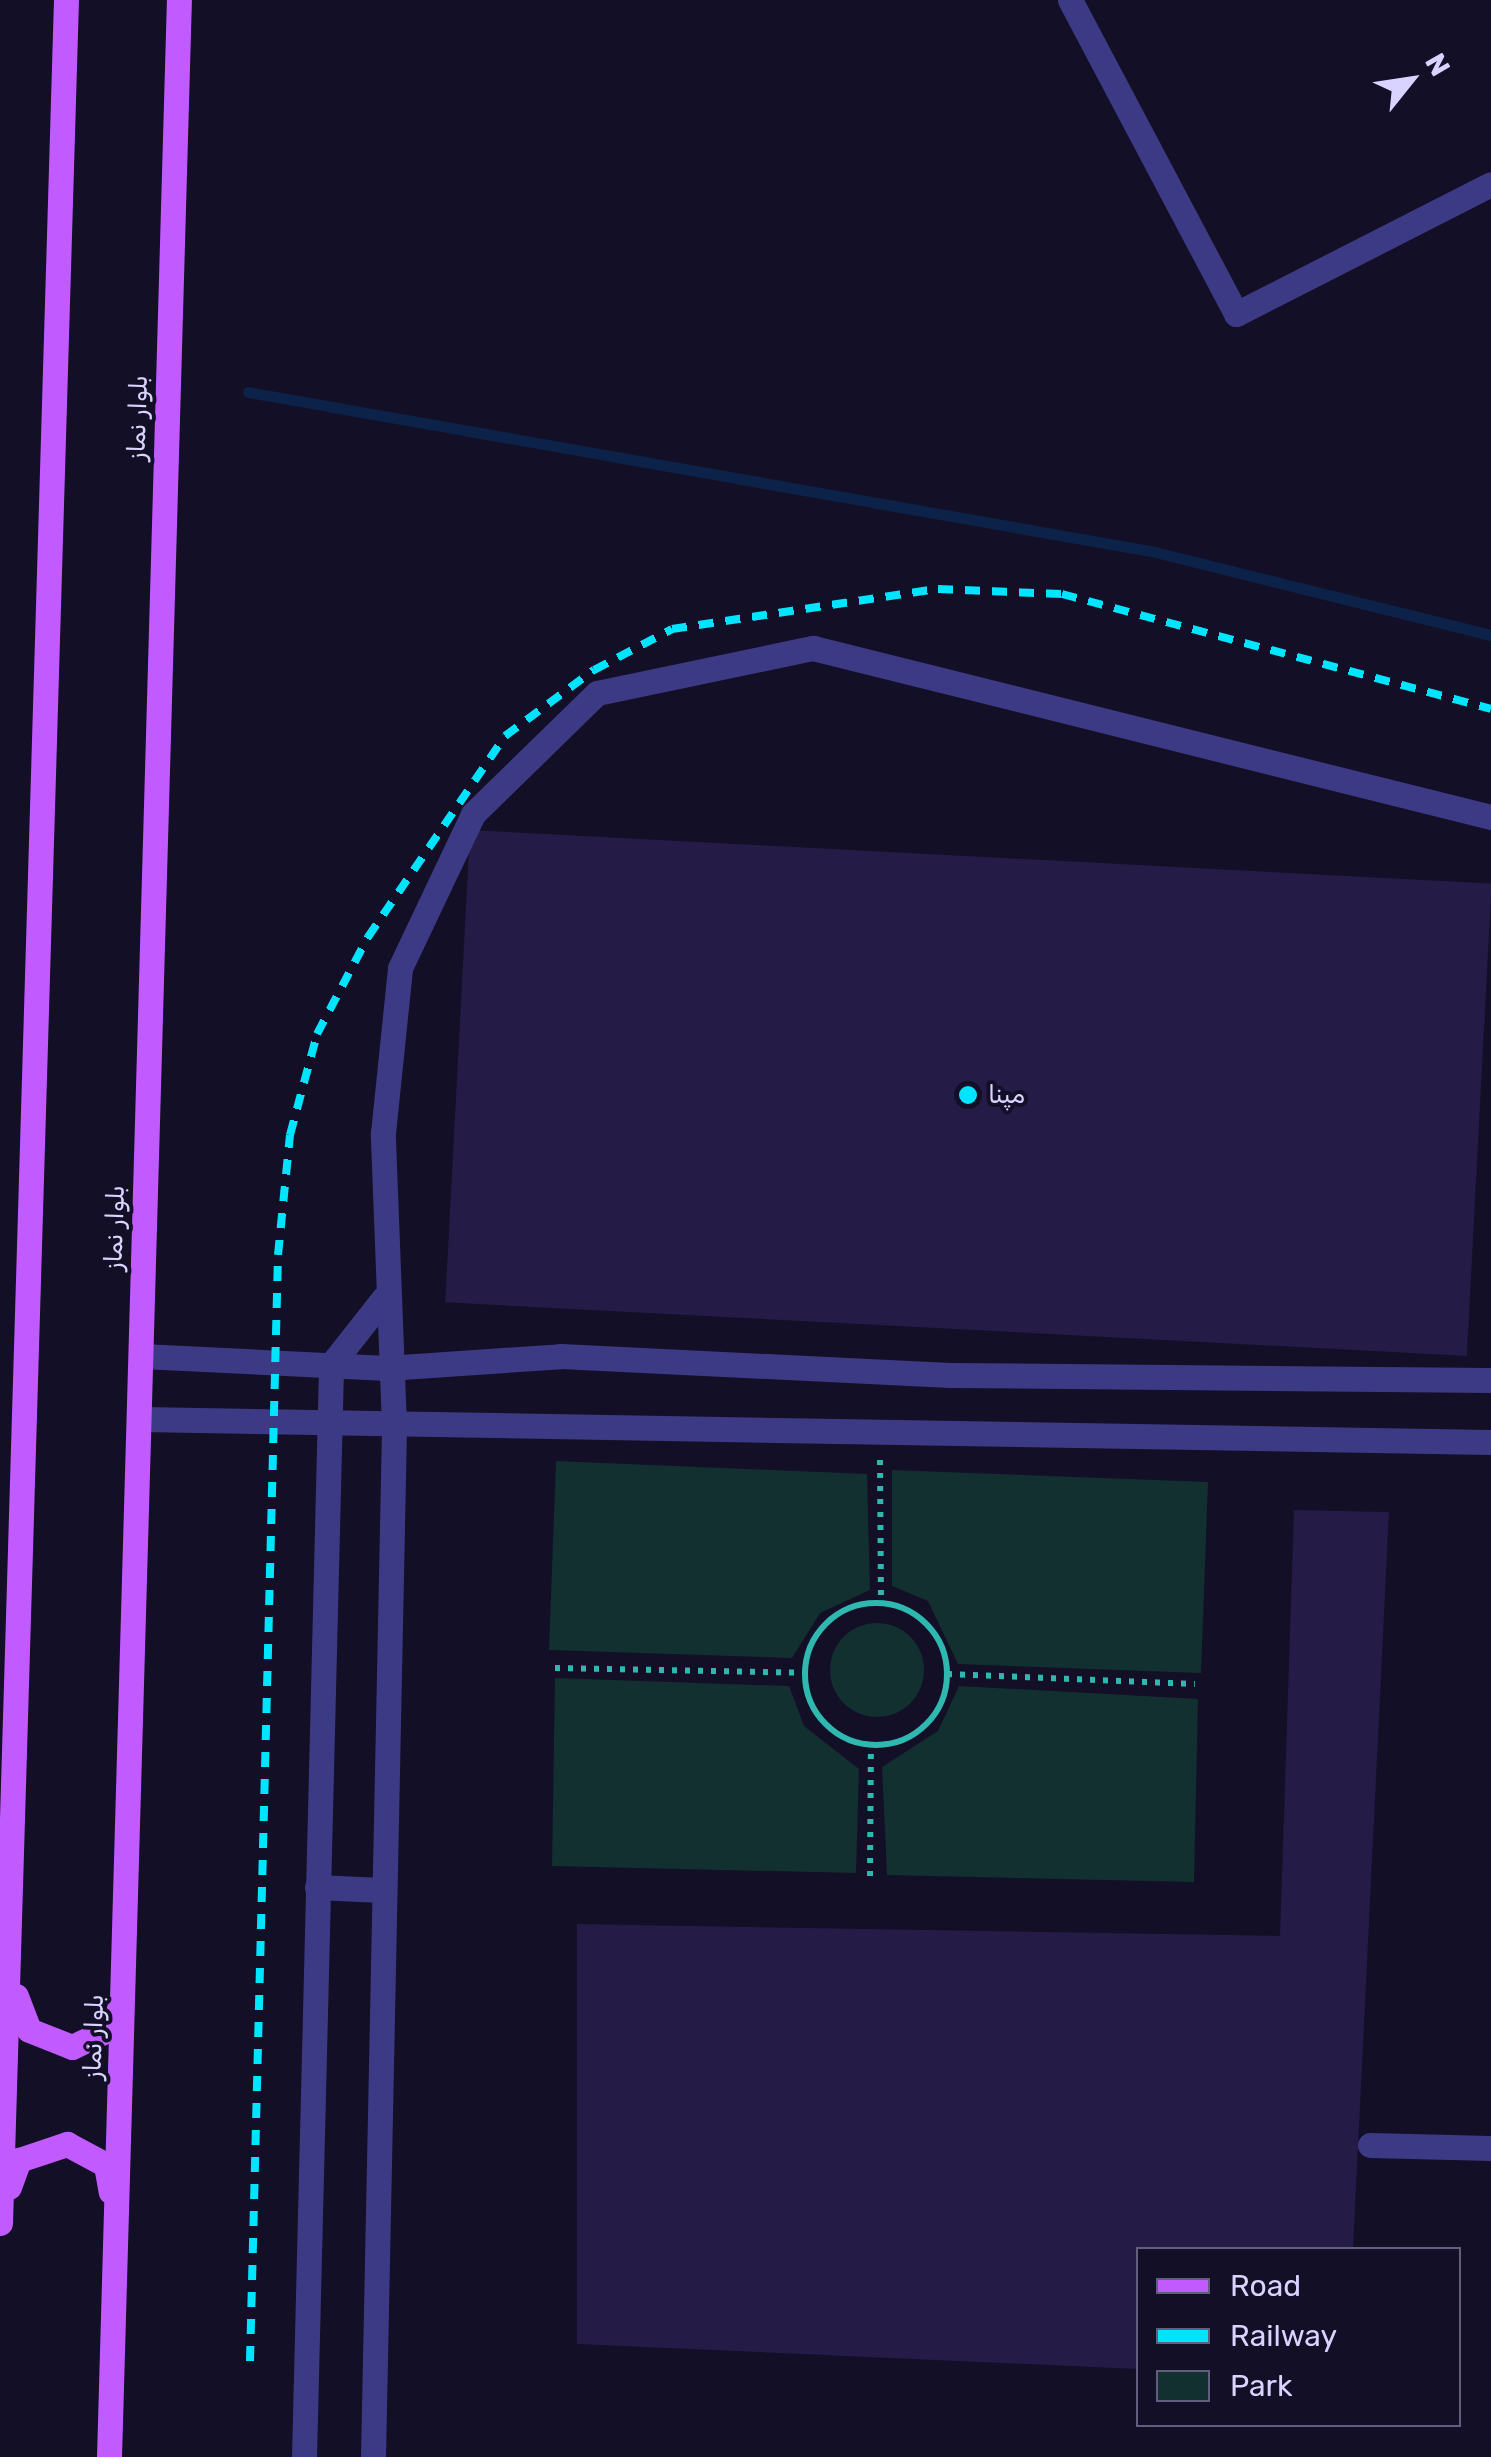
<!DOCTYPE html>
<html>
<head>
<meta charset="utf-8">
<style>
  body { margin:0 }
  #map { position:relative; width:1491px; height:2457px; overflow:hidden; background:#130f26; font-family:Rubik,"Noto Sans Arabic",sans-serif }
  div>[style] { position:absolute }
  .green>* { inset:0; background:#12302f }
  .round { border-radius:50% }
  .stream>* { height:11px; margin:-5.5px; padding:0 5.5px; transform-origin:5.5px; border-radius:5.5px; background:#0c2248 }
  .building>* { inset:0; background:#241b47; transform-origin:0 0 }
  .path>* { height:6px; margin-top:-3px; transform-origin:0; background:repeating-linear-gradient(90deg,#2fb8b0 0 5px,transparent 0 13px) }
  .path>.ring { margin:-3px; padding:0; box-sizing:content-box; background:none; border:6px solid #2fb8b0; border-radius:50% }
  .minor>* { height:25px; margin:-12.5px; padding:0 12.5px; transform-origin:12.5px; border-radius:12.5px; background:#3d3a85 }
  .major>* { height:25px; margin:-12.5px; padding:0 12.5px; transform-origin:12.5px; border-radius:12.5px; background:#c25bff }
  .rail>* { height:8px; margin-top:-4px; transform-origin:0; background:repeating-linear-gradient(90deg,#00e5ff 0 15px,transparent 0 27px) }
  .dots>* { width:28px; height:28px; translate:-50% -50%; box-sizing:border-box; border:5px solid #130f26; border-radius:50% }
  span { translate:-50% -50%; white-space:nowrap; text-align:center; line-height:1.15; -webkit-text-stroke:8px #130f26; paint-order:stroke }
  .street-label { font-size:25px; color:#d9d4ff }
  .poi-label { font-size:25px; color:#d9d4ff }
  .left { translate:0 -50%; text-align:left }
  .legend { position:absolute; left:1136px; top:2247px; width:325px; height:180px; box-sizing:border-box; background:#130f26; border:2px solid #625e7d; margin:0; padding:12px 18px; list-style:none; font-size:30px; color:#d9d4ff }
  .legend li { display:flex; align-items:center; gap:20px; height:50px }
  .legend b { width:50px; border:2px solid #625e7d }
  .north { position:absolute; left:1361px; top:30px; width:100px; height:100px; -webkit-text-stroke:8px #130f26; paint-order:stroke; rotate:60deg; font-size:28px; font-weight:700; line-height:40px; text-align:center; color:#d9d4ff }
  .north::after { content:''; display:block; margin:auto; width:35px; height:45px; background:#d9d4ff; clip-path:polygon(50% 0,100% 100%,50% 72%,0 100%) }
</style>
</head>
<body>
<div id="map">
  <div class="green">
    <i style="clip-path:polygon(556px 1461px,867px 1474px,870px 1590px,820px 1613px,792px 1658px,549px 1650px)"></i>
    <i style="clip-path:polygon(892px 1470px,1208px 1482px,1201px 1673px,958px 1664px,928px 1601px,892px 1586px)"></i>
    <i class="round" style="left:830px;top:1623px;width:94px;height:94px"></i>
    <i style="clip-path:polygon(555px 1678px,789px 1686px,804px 1726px,859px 1769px,856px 1873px,552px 1866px)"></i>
    <i style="clip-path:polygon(959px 1686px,1198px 1699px,1194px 1882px,887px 1875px,882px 1767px,938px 1731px)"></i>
  </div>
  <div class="stream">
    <i style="left:248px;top:392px;width:921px;rotate:10deg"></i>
    <i style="left:1155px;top:552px;width:346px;rotate:13.9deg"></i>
  </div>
  <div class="building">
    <i style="left:470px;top:830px;width:1023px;height:473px;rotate:3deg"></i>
    <i style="clip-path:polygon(1294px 1510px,1389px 1512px,1353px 2250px,1138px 2250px,1138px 2369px,577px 2344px,577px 1924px,1280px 1936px)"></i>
  </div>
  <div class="path">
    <i style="left:880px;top:1460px;width:144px;rotate:89.6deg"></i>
    <i class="ring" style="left:805px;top:1603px;width:136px;height:136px"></i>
    <i style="left:555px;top:1668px;width:250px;rotate:1.1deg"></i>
    <i style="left:947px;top:1674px;width:248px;rotate:2.3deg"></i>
    <i style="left:870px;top:1876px;width:131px;rotate:-89.6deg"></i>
  </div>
  <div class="minor">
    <i style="left:1070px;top:0;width:355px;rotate:62.1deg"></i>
    <i style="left:1236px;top:314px;width:286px;rotate:-27deg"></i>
    <i style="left:142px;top:1356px;width:245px;rotate:2.8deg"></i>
    <i style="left:387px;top:1368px;width:174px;rotate:-3.9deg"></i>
    <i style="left:561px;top:1356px;width:389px;rotate:2.8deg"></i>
    <i style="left:950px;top:1375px;width:541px;rotate:0.53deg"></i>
    <i style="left:140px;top:1419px;width:1351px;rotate:0.98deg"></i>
    <i style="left:317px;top:1887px;width:64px;rotate:2.7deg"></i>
    <i style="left:1370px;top:2145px;width:121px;rotate:1.4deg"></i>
    <i style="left:304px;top:2457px;width:1092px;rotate:-88.58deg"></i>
    <i style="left:331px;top:1365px;width:84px;rotate:-51.8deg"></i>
    <i style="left:373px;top:2457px;width:1031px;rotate:-88.83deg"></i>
    <i style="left:394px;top:1426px;width:293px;rotate:-92.2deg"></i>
    <i style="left:383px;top:1133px;width:166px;rotate:-84.1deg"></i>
    <i style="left:400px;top:968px;width:170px;rotate:-64.6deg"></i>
    <i style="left:473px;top:814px;width:173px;rotate:-44.3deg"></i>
    <i style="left:597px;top:693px;width:221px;rotate:-11.8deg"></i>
    <i style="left:813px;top:648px;width:699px;rotate:14deg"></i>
  </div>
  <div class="major">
    <i style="left:16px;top:1996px;width:36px;rotate:69deg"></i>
    <i style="left:29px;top:2030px;width:46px;rotate:21.6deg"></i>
    <i style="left:72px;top:2047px;width:47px;rotate:-25.5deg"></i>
    <i style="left:114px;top:2027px;width:27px;rotate:-75deg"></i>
    <i style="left:9px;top:2187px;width:29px;rotate:-70deg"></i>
    <i style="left:19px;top:2160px;width:51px;rotate:-18.4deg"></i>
    <i style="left:67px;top:2144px;width:44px;rotate:28.3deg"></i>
    <i style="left:106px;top:2165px;width:27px;rotate:80deg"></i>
    <i style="left:0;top:2223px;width:2224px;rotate:-88.3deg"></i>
    <i style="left:109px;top:2457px;width:2458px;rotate:-88.37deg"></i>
  </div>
  <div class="rail">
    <i style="left:250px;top:2361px;width:1106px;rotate:-88.55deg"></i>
    <i style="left:278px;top:1255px;width:121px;rotate:-84.3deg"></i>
    <i style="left:290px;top:1135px;width:105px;rotate:-75deg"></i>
    <i style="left:317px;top:1034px;width:110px;rotate:-62.3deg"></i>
    <i style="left:368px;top:937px;width:243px;rotate:-55.7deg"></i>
    <i style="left:505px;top:736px;width:111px;rotate:-36.6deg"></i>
    <i style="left:594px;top:670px;width:88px;rotate:-27.7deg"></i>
    <i style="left:672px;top:629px;width:269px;rotate:-8.6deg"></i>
    <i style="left:938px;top:589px;width:124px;rotate:2.3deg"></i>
    <i style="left:1062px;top:594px;width:444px;rotate:15deg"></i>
  </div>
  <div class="dots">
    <i style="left:968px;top:1095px;background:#00e5ff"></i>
  </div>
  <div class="street-label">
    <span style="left:138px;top:418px;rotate:-88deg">بلوار نماز</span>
    <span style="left:115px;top:1228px;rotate:-88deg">بلوار نماز</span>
    <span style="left:94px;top:2037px;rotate:-88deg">بلوار نماز</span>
  </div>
  <div class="poi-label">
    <span class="left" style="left:988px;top:1095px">مپنا</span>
  </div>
  <ul class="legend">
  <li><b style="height:12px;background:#c25bff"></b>Road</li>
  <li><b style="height:12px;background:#00e5ff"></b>Railway</li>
  <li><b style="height:28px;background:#12302f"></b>Park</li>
  </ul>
  <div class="north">N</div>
</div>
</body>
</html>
